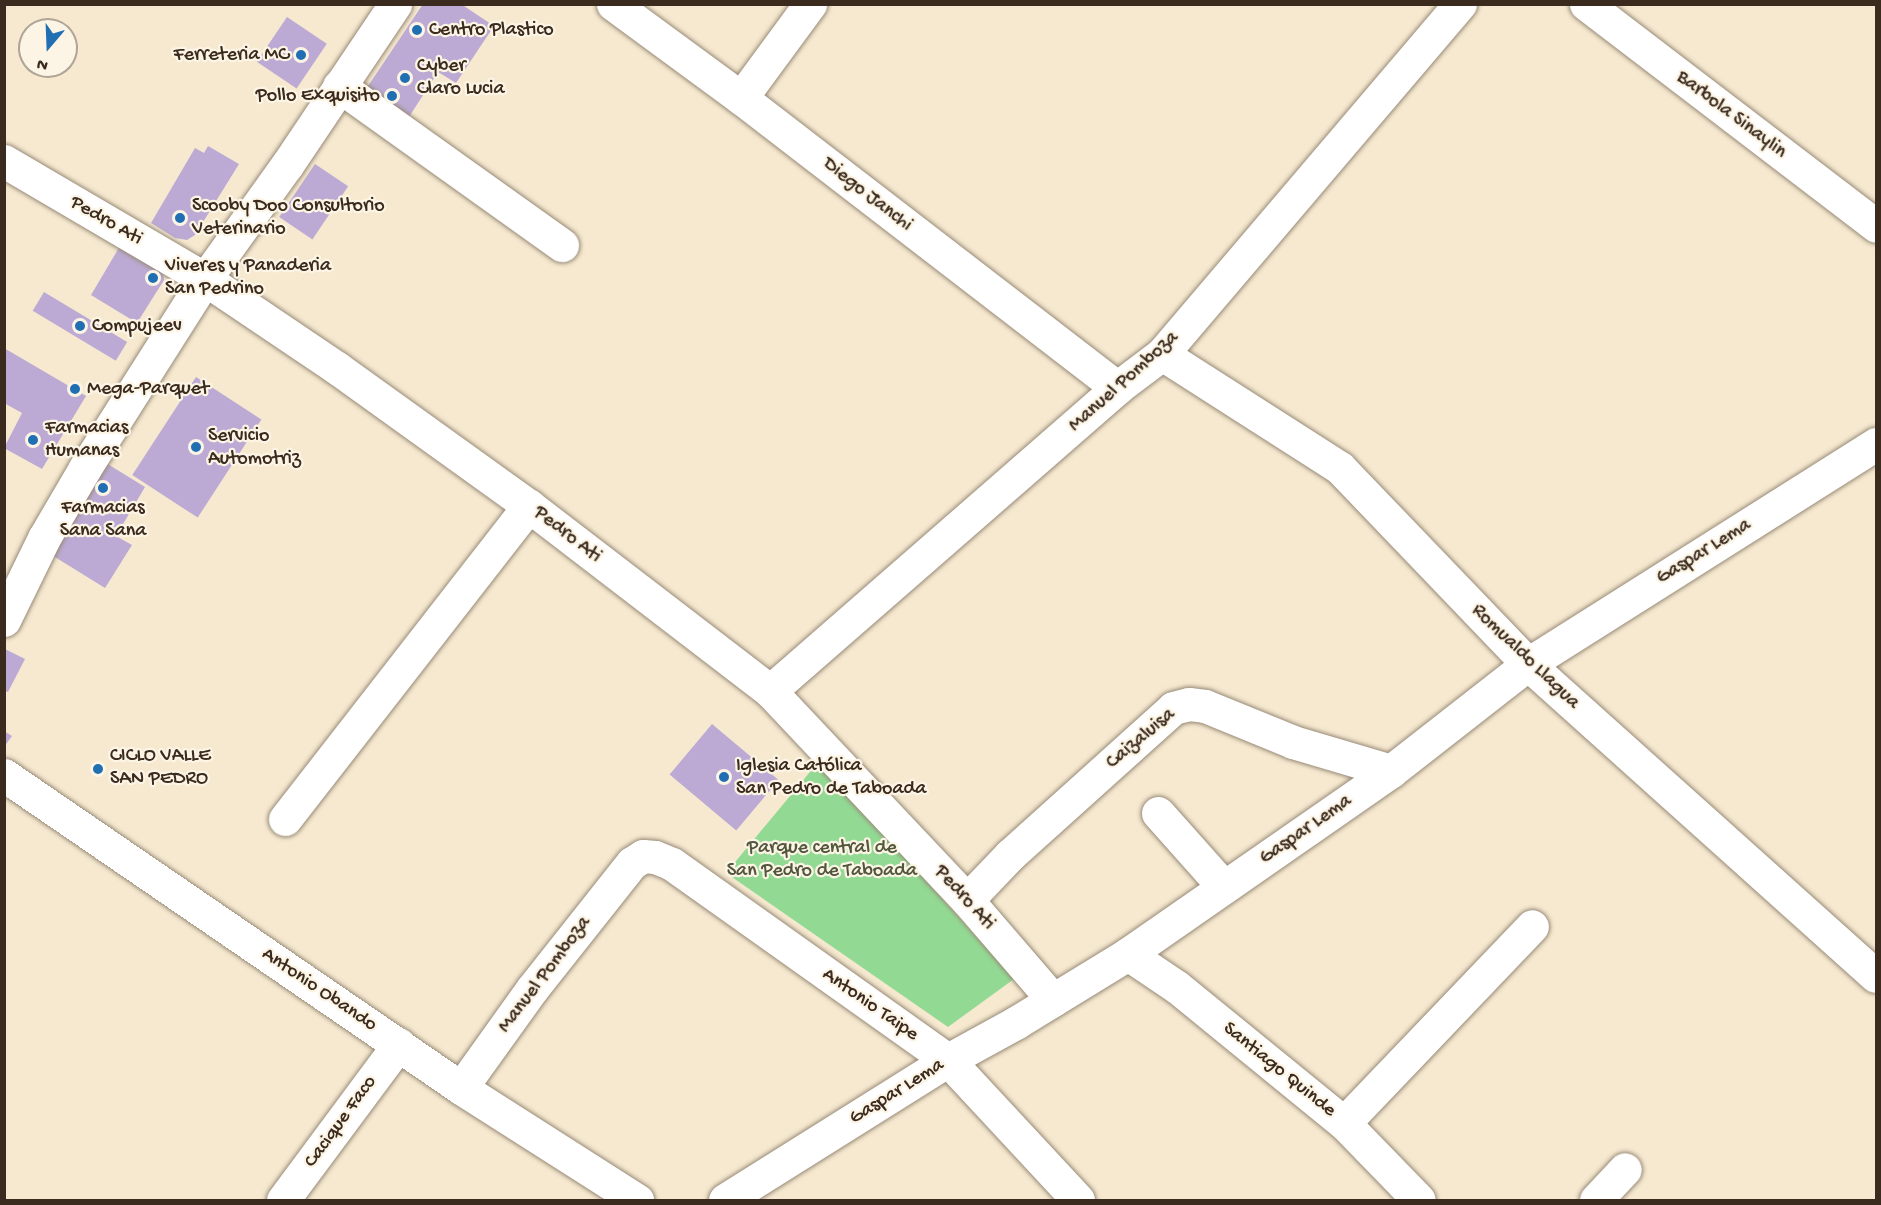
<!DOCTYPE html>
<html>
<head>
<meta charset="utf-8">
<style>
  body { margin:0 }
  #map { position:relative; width:1881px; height:1205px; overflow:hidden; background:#f6e9d0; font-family:"Gochi Hand",sans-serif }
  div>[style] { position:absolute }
  .green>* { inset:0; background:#92da94 }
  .building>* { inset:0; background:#bcaad4; transform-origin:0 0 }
  .roads { filter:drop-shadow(0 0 2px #988a77) drop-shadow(0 0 2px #988a77) }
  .minor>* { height:33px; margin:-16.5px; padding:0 16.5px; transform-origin:16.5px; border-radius:16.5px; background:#fff }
  .dots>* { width:16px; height:16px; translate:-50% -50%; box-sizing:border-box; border:3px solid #fcf5e5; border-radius:50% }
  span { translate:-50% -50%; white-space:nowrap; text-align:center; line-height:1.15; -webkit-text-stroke:4.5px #fcf5e5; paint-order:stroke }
  .poi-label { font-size:20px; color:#3b2a1e }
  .left { translate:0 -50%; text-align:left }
  .right { translate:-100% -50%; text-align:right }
  .street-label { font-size:20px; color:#3b2a1e }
  .park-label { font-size:20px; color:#51563c }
  .frame { position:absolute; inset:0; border:6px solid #3b2a1e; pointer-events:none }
  .north { position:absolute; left:18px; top:18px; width:60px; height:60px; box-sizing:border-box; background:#fcf5e5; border:2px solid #afa495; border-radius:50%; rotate:199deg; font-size:16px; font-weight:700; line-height:24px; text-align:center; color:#3b2a1e }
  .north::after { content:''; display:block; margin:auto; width:21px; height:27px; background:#1f6fb2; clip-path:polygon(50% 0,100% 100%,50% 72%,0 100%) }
</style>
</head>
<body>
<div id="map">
  <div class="green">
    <i style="clip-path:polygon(819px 761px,1014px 979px,948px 1027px,726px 873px)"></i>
  </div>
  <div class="building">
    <i style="clip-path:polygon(423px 4px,461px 4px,494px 26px,456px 83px,438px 72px,407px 120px,364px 92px)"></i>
    <i style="left:287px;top:17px;width:48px;height:54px;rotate:34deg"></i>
    <i style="clip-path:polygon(208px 146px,239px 164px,195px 235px,187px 240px,175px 238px,151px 223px,195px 148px,204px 153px)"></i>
    <i style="left:315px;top:164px;width:40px;height:64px;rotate:34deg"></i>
    <i style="clip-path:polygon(120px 246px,163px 272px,164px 280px,137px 323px,91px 295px)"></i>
    <i style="left:44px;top:292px;width:97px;height:22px;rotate:31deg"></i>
    <i style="clip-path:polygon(4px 348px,86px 396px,42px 469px,4px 448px,22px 413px,4px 403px)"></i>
    <i style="left:196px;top:377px;width:78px;height:117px;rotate:33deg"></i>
    <i style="clip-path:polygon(106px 463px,145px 487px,116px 536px,132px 545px,105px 588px,50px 554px)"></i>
    <i style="clip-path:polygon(5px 649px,25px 659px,8px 692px,5px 691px)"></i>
    <i style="left:712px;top:724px;width:87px;height:66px;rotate:40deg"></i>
    <i style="clip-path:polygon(4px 731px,12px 736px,4px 747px)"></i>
  </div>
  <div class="roads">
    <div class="minor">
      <i style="left:613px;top:4px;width:159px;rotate:36.3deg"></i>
      <i style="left:741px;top:98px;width:475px;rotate:37.6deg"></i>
      <i style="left:1586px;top:4px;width:365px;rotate:37.4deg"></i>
      <i style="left:339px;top:86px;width:274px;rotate:35.5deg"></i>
      <i style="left:741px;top:98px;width:117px;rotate:-53.7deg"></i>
      <i style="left:4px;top:161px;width:233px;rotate:30.4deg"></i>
      <i style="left:205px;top:279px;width:159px;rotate:34deg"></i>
      <i style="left:337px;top:368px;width:236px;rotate:35.7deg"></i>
      <i style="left:529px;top:506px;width:304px;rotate:37.5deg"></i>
      <i style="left:770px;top:691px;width:287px;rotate:46.7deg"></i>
      <i style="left:967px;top:900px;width:132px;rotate:49.3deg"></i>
      <i style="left:1162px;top:354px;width:211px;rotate:32.6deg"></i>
      <i style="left:1340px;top:468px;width:272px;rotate:46.2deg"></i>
      <i style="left:1528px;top:664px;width:467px;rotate:41.9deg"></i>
      <i style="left:4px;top:620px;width:91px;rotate:-64deg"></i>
      <i style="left:44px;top:538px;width:81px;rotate:-59.6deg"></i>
      <i style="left:85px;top:468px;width:224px;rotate:-57.6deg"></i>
      <i style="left:205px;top:279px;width:140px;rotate:-54.3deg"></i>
      <i style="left:287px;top:165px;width:194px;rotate:-56.1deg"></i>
      <i style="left:770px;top:691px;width:461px;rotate:-41.1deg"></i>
      <i style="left:1117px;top:388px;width:56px;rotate:-37.1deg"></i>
      <i style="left:1162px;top:354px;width:460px;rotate:-49.6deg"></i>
      <i style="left:4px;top:775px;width:554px;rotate:34.41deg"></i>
      <i style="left:461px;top:1088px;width:209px;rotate:32.5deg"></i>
      <i style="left:1158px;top:813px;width:99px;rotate:48.3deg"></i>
      <i style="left:285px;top:819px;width:397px;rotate:-52.1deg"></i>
      <i style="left:967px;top:900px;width:62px;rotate:-46.3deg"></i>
      <i style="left:1010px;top:855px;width:219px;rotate:-42deg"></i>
      <i style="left:1173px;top:708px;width:16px;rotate:-14deg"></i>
      <i style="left:1189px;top:704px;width:16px;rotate:7deg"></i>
      <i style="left:1205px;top:706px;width:95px;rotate:22.2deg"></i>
      <i style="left:1293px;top:742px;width:102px;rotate:16.5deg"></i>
      <i style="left:1128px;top:954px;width:59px;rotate:34deg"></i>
      <i style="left:1177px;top:987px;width:215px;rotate:39.2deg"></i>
      <i style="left:1344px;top:1123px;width:107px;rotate:45.8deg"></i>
      <i style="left:461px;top:1088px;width:122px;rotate:-54.4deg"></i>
      <i style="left:532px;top:989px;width:161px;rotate:-51.6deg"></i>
      <i style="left:632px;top:863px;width:13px;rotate:-32deg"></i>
      <i style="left:643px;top:856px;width:12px;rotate:5deg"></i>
      <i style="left:655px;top:857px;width:18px;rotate:22deg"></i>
      <i style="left:672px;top:864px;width:339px;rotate:35.4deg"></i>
      <i style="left:948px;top:1060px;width:191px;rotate:47.1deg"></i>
      <i style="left:1344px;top:1123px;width:272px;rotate:-46.3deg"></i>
      <i style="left:283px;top:1200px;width:194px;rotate:-53.4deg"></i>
      <i style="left:725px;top:1200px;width:263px;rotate:-32.1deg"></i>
      <i style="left:948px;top:1060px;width:79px;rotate:-28.8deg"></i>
      <i style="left:1017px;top:1022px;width:130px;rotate:-31.5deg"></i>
      <i style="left:1128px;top:954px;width:320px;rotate:-34.8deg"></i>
      <i style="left:1391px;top:771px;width:174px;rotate:-38deg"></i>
      <i style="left:1528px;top:664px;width:412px;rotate:-32.3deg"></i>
      <i style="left:1596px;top:1200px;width:42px;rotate:-46.9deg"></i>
    </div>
  </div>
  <div class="dots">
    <i style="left:417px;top:30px;background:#1f6fb2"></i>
    <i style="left:301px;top:55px;background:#1f6fb2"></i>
    <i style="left:405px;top:78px;background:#1f6fb2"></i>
    <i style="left:392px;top:96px;background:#1f6fb2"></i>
    <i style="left:180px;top:218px;background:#1f6fb2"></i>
    <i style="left:153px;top:278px;background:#1f6fb2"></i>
    <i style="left:80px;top:326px;background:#1f6fb2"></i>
    <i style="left:75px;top:389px;background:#1f6fb2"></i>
    <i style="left:33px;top:440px;background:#1f6fb2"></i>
    <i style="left:196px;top:447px;background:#1f6fb2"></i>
    <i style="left:103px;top:488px;background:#1f6fb2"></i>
    <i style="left:98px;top:769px;background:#1f6fb2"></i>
    <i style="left:724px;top:777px;background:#1f6fb2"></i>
  </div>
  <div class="poi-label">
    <span class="left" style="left:429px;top:30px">Centro Plastico</span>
    <span class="right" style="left:289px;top:55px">Ferreteria MC</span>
    <span class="left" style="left:417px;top:78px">Cyber<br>Claro Lucia</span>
    <span class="right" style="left:380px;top:96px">Pollo Exquisito</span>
    <span class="left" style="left:192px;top:218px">Scooby Doo Consultorio<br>Veterinario</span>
    <span class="left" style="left:165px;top:278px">Viveres y Panaderia<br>San Pedrino</span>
    <span class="left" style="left:92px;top:326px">Compujeev</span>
    <span class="left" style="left:87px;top:389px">Mega-Parquet</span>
    <span class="left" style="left:45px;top:440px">Farmacias<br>Humanas</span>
    <span class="left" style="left:208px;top:448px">Servicio<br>Automotriz</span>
    <span style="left:103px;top:520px">Farmacias<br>Sana Sana</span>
    <span class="left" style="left:110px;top:768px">CICLO VALLE<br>SAN PEDRO</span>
    <span class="left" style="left:736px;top:778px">Iglesia Católica<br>San Pedro de Taboada</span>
  </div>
  <div class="street-label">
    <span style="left:1731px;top:115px;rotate:37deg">Barbola Sinaylin</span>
    <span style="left:867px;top:195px;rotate:38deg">Diego Janchi</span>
    <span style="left:106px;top:221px;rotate:30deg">Pedro Ati</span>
    <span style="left:1124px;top:382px;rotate:-42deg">Manuel Pomboza</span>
    <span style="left:567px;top:535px;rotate:38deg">Pedro Ati</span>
    <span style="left:1704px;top:552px;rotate:-32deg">Gaspar Lema</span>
    <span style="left:1525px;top:657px;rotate:44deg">Romualdo Llagua</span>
    <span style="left:1141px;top:739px;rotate:-40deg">Caizaluisa</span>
    <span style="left:1306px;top:830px;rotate:-35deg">Gaspar Lema</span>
    <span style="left:964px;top:898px;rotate:48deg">Pedro Ati</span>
    <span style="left:545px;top:975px;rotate:-53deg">Manuel Pomboza</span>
    <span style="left:319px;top:990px;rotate:34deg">Antonio Obando</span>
    <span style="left:870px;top:1005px;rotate:35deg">Antonio Taipe</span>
    <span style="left:1279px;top:1070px;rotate:39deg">Santiago Quinde</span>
    <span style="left:897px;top:1092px;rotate:-32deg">Gaspar Lema</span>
    <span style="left:341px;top:1122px;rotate:-54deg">Cacique Faco</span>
  </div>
  <div class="park-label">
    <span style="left:822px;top:860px">Parque central de<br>San Pedro de Taboada</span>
  </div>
  <div class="frame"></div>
  <div class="north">N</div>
</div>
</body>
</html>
